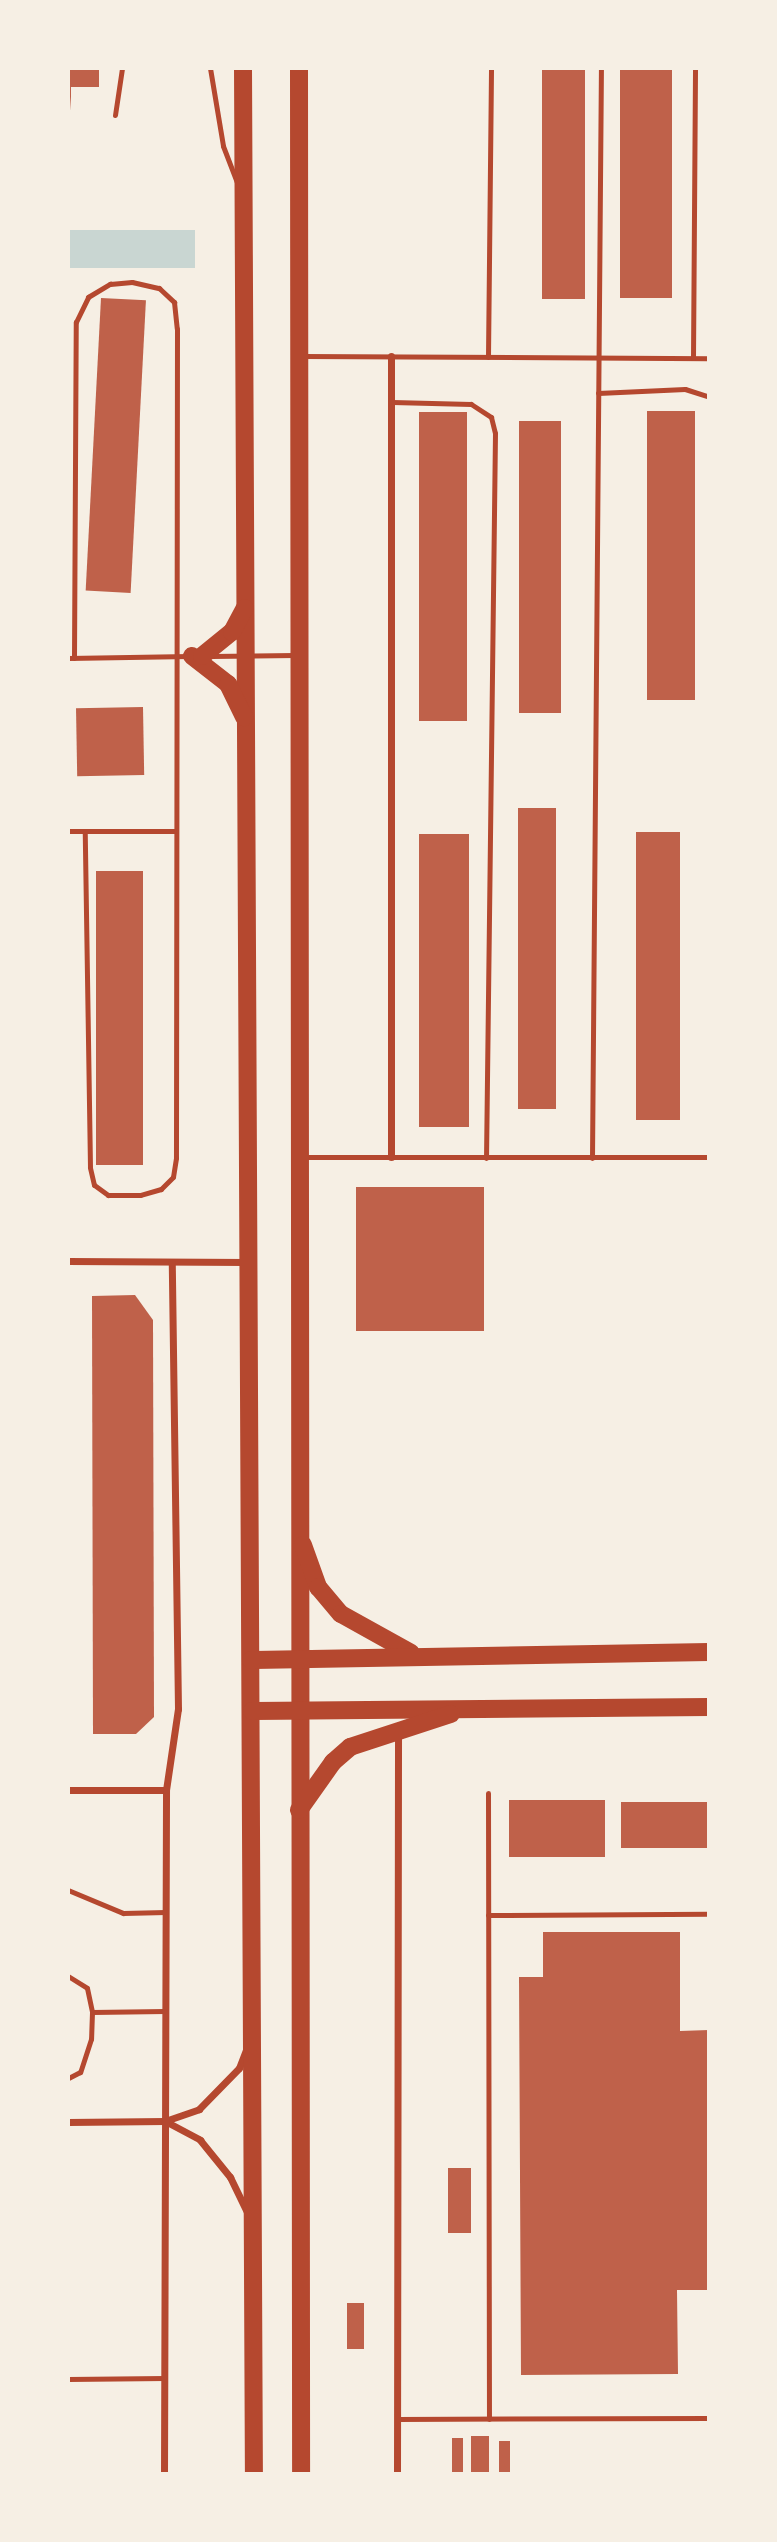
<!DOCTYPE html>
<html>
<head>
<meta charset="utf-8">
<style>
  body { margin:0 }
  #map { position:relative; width:777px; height:2542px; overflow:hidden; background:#f6efe4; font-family:"Work Sans",sans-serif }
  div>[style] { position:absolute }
  .water>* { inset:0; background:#c9d6d2; transform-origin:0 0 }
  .building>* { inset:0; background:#bf614a; transform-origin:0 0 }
  .service>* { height:5px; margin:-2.5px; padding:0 2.5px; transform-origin:2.5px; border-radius:2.5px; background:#b5482f }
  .minor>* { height:7px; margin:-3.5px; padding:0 3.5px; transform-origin:3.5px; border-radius:3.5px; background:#b5482f }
  .primary>* { height:18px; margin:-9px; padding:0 9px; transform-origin:9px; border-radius:9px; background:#b5482f }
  span { translate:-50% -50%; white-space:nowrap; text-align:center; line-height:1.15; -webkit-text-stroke:7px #f6efe4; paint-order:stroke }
  .frame { position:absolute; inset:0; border:70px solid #f6efe4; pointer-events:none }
</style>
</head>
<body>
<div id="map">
  <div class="water">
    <i style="left:68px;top:230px;width:127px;height:38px"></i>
  </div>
  <div class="building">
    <i style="clip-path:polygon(68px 68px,99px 68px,99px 87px,71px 87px,71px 111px)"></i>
    <i style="left:542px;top:68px;width:43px;height:231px"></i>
    <i style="left:620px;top:68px;width:52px;height:230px"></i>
    <i style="left:101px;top:298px;width:45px;height:293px;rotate:3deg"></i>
    <i style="left:647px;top:411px;width:48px;height:289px"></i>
    <i style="left:467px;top:412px;width:309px;height:48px;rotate:90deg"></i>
    <i style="left:519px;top:421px;width:42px;height:292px"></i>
    <i style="left:143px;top:707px;width:68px;height:67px;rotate:89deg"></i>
    <i style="left:518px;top:808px;width:38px;height:301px"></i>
    <i style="left:680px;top:832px;width:288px;height:44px;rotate:90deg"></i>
    <i style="left:469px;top:834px;width:293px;height:50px;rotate:90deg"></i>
    <i style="left:96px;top:871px;width:47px;height:294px"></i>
    <i style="left:356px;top:1187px;width:128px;height:144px"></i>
    <i style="clip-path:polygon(135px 1295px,153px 1320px,154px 1717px,136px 1734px,93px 1734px,92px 1296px)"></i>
    <i style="left:509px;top:1800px;width:96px;height:57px"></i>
    <i style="left:709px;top:1802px;width:46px;height:88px;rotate:90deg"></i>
    <i style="clip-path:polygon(543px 1932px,680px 1932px,680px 2031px,709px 2030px,709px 2290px,677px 2290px,678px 2374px,521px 2375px,519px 1977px,543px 1977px)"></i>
    <i style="left:448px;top:2168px;width:23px;height:65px"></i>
    <i style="left:347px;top:2303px;width:17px;height:46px"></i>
    <i style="left:471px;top:2436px;width:18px;height:38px"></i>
    <i style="left:452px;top:2438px;width:11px;height:36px"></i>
    <i style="left:499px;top:2441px;width:11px;height:33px"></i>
  </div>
  <div class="service">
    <i style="left:210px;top:68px;width:79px;rotate:80.5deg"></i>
    <i style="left:223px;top:146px;width:40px;rotate:69deg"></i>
    <i style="left:115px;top:115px;width:48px;rotate:-81.5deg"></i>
    <i style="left:302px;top:356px;width:407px;rotate:0.3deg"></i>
    <i style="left:488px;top:357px;width:289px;rotate:-89.4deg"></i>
    <i style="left:693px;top:358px;width:290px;rotate:-89.6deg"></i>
    <i style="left:598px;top:393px;width:87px;rotate:-2.6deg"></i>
    <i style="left:685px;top:389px;width:25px;rotate:18deg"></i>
    <i style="left:392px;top:402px;width:79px;rotate:1.5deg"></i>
    <i style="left:471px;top:404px;width:24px;rotate:33deg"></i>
    <i style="left:491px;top:417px;width:16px;rotate:76deg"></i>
    <i style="left:495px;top:433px;width:725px;rotate:90.71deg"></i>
    <i style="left:211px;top:656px;width:84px;rotate:-0.7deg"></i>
    <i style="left:68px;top:658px;width:122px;rotate:-0.9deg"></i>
    <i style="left:74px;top:658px;width:336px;rotate:-89.7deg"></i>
    <i style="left:76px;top:322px;width:28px;rotate:-64deg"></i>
    <i style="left:88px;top:297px;width:26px;rotate:-31deg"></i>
    <i style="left:110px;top:284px;width:22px;rotate:-5deg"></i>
    <i style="left:132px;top:282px;width:28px;rotate:13deg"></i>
    <i style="left:159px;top:288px;width:21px;rotate:43deg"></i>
    <i style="left:174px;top:302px;width:27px;rotate:84deg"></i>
    <i style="left:177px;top:329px;width:829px;rotate:90.07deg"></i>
    <i style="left:176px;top:1158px;width:19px;rotate:99deg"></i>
    <i style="left:173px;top:1177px;width:17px;rotate:135deg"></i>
    <i style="left:161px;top:1189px;width:22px;rotate:164deg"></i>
    <i style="left:140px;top:1195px;width:32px;rotate:180deg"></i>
    <i style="left:108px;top:1195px;width:17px;rotate:-144deg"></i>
    <i style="left:94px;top:1185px;width:18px;rotate:-103deg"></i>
    <i style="left:90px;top:1167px;width:336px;rotate:-90.9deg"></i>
    <i style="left:68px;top:831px;width:106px"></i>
    <i style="left:302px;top:1157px;width:407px"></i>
    <i style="left:592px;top:1158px;width:1090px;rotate:-89.53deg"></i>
    <i style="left:488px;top:1793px;width:626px;rotate:89.91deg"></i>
    <i style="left:68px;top:1890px;width:60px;rotate:22.7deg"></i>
    <i style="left:123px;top:1913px;width:43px;rotate:-1.3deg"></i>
    <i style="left:488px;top:1915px;width:221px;rotate:-0.3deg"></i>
    <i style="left:68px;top:1976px;width:22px;rotate:32deg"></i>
    <i style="left:87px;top:1988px;width:25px;rotate:78deg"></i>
    <i style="left:92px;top:2012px;width:27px;rotate:92deg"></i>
    <i style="left:91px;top:2039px;width:35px;rotate:108deg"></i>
    <i style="left:80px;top:2072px;width:13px;rotate:153deg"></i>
    <i style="left:92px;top:2012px;width:73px;rotate:-0.8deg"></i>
    <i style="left:68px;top:2379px;width:97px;rotate:-0.6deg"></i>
    <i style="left:397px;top:2419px;width:312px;rotate:-0.2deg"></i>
  </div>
  <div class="minor">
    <i style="left:391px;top:356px;width:801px;rotate:90deg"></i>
    <i style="left:68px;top:1261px;width:178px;rotate:0.3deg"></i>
    <i style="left:68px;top:1790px;width:98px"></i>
    <i style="left:165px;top:2121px;width:40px;rotate:28deg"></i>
    <i style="left:200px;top:2140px;width:48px;rotate:51deg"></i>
    <i style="left:230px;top:2177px;width:41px;rotate:64.1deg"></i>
    <i style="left:68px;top:2122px;width:97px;rotate:-0.6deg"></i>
    <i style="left:165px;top:2121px;width:36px;rotate:-19deg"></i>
    <i style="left:199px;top:2109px;width:57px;rotate:-45.7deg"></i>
    <i style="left:239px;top:2068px;width:22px;rotate:-69deg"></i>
    <i style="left:164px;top:2474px;width:684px;rotate:-89.83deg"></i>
    <i style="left:166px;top:1790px;width:82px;rotate:-81.6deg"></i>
    <i style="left:178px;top:1709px;width:447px;rotate:-90.8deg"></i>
    <i style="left:397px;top:2474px;width:742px;rotate:-89.92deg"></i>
  </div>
  <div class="primary">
    <i style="left:243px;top:68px;width:2406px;rotate:89.74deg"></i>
    <i style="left:299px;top:68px;width:2406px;rotate:89.95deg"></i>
    <i style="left:192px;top:656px;width:46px;rotate:37.9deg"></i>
    <i style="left:228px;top:684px;width:37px;rotate:64deg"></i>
    <i style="left:202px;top:656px;width:38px;rotate:-39deg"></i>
    <i style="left:232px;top:632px;width:27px;rotate:-62deg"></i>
    <i style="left:303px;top:1545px;width:45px;rotate:70.3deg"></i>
    <i style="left:318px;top:1587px;width:35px;rotate:50deg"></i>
    <i style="left:341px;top:1614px;width:80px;rotate:29.1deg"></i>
    <i style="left:251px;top:1660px;width:458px;rotate:-1deg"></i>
    <i style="left:252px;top:1711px;width:457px;rotate:-0.5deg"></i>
    <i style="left:299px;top:1810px;width:59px;rotate:-54.7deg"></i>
    <i style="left:333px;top:1762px;width:23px;rotate:-41deg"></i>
    <i style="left:350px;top:1747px;width:106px;rotate:-18.1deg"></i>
  </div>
  <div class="frame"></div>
</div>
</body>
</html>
